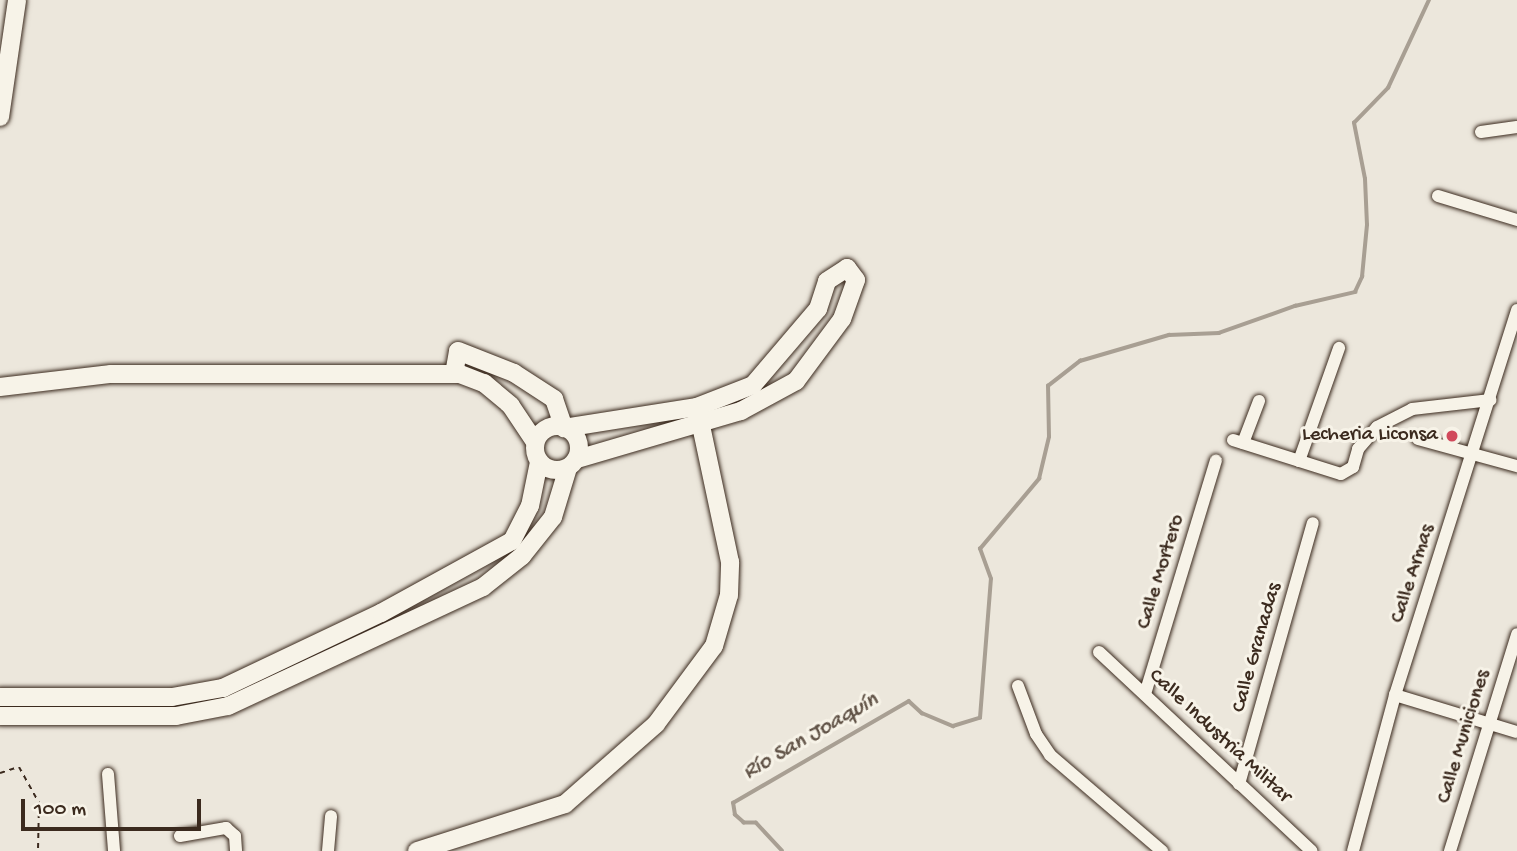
<!DOCTYPE html>
<html>
<head>
<meta charset="utf-8">
<style>
  body { margin:0 }
  #map { position:relative; width:1517px; height:851px; overflow:hidden; background:#ece7dc; font-family:"Gochi Hand",sans-serif }
  div>[style] { position:absolute }
  .stream>* { height:3.5px; margin:-1.75px; padding:0 1.75px; transform-origin:1.75px; border-radius:1.75px; background:#a89f93 }
  .path>* { height:2px; margin-top:-1px; transform-origin:0; background:repeating-linear-gradient(90deg,#3b2a1e 0 5px,transparent 0 10px) }
  .roads { filter:drop-shadow(0 0 2px #3b2a1e) drop-shadow(0 0 2px #3b2a1e) }
  .street>* { height:12px; margin:-6px; padding:0 6px; transform-origin:6px; border-radius:6px; background:#f7f3e8 }
  .secondary>* { height:18px; margin:-9px; padding:0 9px; transform-origin:9px; border-radius:9px; background:#f7f3e8 }
  .secondary>.ring { margin:-9px; padding:0; box-sizing:content-box; background:none; border:18px solid #f7f3e8; border-radius:50% }
  .dots>* { width:19px; height:19px; translate:-50% -50%; box-sizing:border-box; border:4px solid #f7f3e8; border-radius:50% }
  span { translate:-50% -50%; white-space:nowrap; text-align:center; line-height:1.15; -webkit-text-stroke:6px #f7f3e8; paint-order:stroke }
  .poi-label { font-size:21px; color:#3b2a1e }
  .right { translate:-100% -50%; text-align:right }
  .street-label { font-size:21px; color:#3b2a1e }
  .water-label { font-size:23px; color:#615347; font-style:italic }
  .scale { position:absolute; left:21px; top:799px; width:180px; height:32px; box-sizing:border-box; border:4px solid #3b2a1e; border-top:0; padding-left:9px; font-size:21px; line-height:24px; white-space:nowrap; color:#3b2a1e; -webkit-text-stroke:5px #f7f3e8; paint-order:stroke }
</style>
</head>
<body>
<div id="map">
  <div class="stream">
    <i style="left:782px;top:851px;width:38px;rotate:-133deg"></i>
    <i style="left:756px;top:823px;width:12px;rotate:180deg"></i>
    <i style="left:744px;top:823px;width:12px;rotate:-138deg"></i>
    <i style="left:735px;top:815px;width:12px;rotate:-99deg"></i>
    <i style="left:733px;top:803px;width:203px;rotate:-30.1deg"></i>
    <i style="left:909px;top:701px;width:18px;rotate:43deg"></i>
    <i style="left:922px;top:713px;width:34px;rotate:23deg"></i>
    <i style="left:953px;top:726px;width:28px;rotate:-17deg"></i>
    <i style="left:980px;top:718px;width:139px;rotate:-85.5deg"></i>
    <i style="left:991px;top:579px;width:32px;rotate:-110deg"></i>
    <i style="left:980px;top:549px;width:92px;rotate:-49.9deg"></i>
    <i style="left:1039px;top:479px;width:43px;rotate:-76.6deg"></i>
    <i style="left:1049px;top:437px;width:51px;rotate:-91.1deg"></i>
    <i style="left:1048px;top:386px;width:41px;rotate:-38deg"></i>
    <i style="left:1080px;top:361px;width:93px;rotate:-16.3deg"></i>
    <i style="left:1169px;top:335px;width:50px;rotate:-2.3deg"></i>
    <i style="left:1219px;top:333px;width:81px;rotate:-19.6deg"></i>
    <i style="left:1295px;top:306px;width:62px;rotate:-13.1deg"></i>
    <i style="left:1355px;top:292px;width:17px;rotate:-65deg"></i>
    <i style="left:1362px;top:277px;width:52px;rotate:-84.5deg"></i>
    <i style="left:1367px;top:225px;width:46px;rotate:-92.5deg"></i>
    <i style="left:1365px;top:179px;width:57px;rotate:-101.1deg"></i>
    <i style="left:1354px;top:123px;width:49px;rotate:-45.8deg"></i>
    <i style="left:1388px;top:88px;width:97px;rotate:-65deg"></i>
  </div>
  <div class="path">
    <i style="left:0;top:773px;width:20px;rotate:-18deg"></i>
    <i style="left:19px;top:767px;width:41px;rotate:60.9deg"></i>
    <i style="left:39px;top:803px;width:48px;rotate:91.2deg"></i>
  </div>
  <div class="roads">
    <div class="street">
      <i style="left:1481px;top:132px;width:36px;rotate:-8deg"></i>
      <i style="left:1438px;top:196px;width:83px;rotate:16.9deg"></i>
      <i style="left:1418px;top:439px;width:103px;rotate:15.3deg"></i>
      <i style="left:1233px;top:440px;width:113px;rotate:17.5deg"></i>
      <i style="left:1341px;top:474px;width:14px;rotate:-30deg"></i>
      <i style="left:1353px;top:467px;width:19px;rotate:-74deg"></i>
      <i style="left:1358px;top:449px;width:29px;rotate:-49deg"></i>
      <i style="left:1377px;top:427px;width:39px;rotate:-27deg"></i>
      <i style="left:1412px;top:409px;width:79px;rotate:-6.6deg"></i>
      <i style="left:1243px;top:443px;width:45px;rotate:-69.1deg"></i>
      <i style="left:1299px;top:461px;width:120px;rotate:-70.5deg"></i>
      <i style="left:1099px;top:652px;width:291px;rotate:43.1deg"></i>
      <i style="left:1018px;top:686px;width:51px;rotate:69.4deg"></i>
      <i style="left:1036px;top:734px;width:25px;rotate:56deg"></i>
      <i style="left:1050px;top:755px;width:148px;rotate:40.6deg"></i>
      <i style="left:1145px;top:694px;width:244px;rotate:-73.1deg"></i>
      <i style="left:1395px;top:695px;width:127px;rotate:16.9deg"></i>
      <i style="left:108px;top:774px;width:77px;rotate:85.5deg"></i>
      <i style="left:1239px;top:784px;width:271px;rotate:-74.2deg"></i>
      <i style="left:180px;top:836px;width:47px;rotate:-9.9deg"></i>
      <i style="left:226px;top:828px;width:12px;rotate:42deg"></i>
      <i style="left:235px;top:836px;width:15px;rotate:86deg"></i>
      <i style="left:328px;top:851px;width:35px;rotate:-85deg"></i>
      <i style="left:1353px;top:851px;width:162px;rotate:-74.9deg"></i>
      <i style="left:1395px;top:695px;width:404px;rotate:-72.4deg"></i>
      <i style="left:1450px;top:851px;width:227px;rotate:-72.8deg"></i>
    </div>
    <div class="secondary">
      <i style="left:0;top:117px;width:118px;rotate:-81.7deg"></i>
      <i style="left:454px;top:374px;width:23px;rotate:-80deg"></i>
      <i style="left:458px;top:351px;width:60px;rotate:21.4deg"></i>
      <i style="left:514px;top:373px;width:48px;rotate:33deg"></i>
      <i style="left:554px;top:399px;width:31px;rotate:71deg"></i>
      <i style="left:564px;top:428px;width:135px;rotate:-9deg"></i>
      <i style="left:697px;top:407px;width:60px;rotate:-21.4deg"></i>
      <i style="left:753px;top:385px;width:100px;rotate:-49.5deg"></i>
      <i style="left:818px;top:309px;width:29px;rotate:-72deg"></i>
      <i style="left:827px;top:281px;width:24px;rotate:-33deg"></i>
      <i style="left:847px;top:268px;width:15px;rotate:53deg"></i>
      <i style="left:856px;top:280px;width:41px;rotate:109.7deg"></i>
      <i style="left:842px;top:319px;width:77px;rotate:126.6deg"></i>
      <i style="left:796px;top:381px;width:63px;rotate:151.4deg"></i>
      <i style="left:741px;top:411px;width:171px;rotate:163.7deg"></i>
      <i style="left:0;top:387px;width:112px;rotate:-6.7deg"></i>
      <i style="left:111px;top:374px;width:349px"></i>
      <i style="left:460px;top:374px;width:26px;rotate:21deg"></i>
      <i style="left:484px;top:383px;width:35px;rotate:40deg"></i>
      <i style="left:511px;top:406px;width:43px;rotate:56.3deg"></i>
      <i class="ring" style="left:535px;top:426px;width:26px;height:26px"></i>
      <i style="left:0;top:697px;width:172px"></i>
      <i style="left:172px;top:697px;width:52px;rotate:-10deg"></i>
      <i style="left:223px;top:688px;width:175px;rotate:-25.4deg"></i>
      <i style="left:381px;top:613px;width:149px;rotate:-28.8deg"></i>
      <i style="left:512px;top:541px;width:39px;rotate:-63deg"></i>
      <i style="left:530px;top:506px;width:45px;rotate:-78.4deg"></i>
      <i style="left:0;top:716px;width:176px"></i>
      <i style="left:176px;top:716px;width:53px;rotate:-10.9deg"></i>
      <i style="left:228px;top:706px;width:281px;rotate:-25deg"></i>
      <i style="left:483px;top:587px;width:50px;rotate:-38.5deg"></i>
      <i style="left:522px;top:556px;width:50px;rotate:-51.5deg"></i>
      <i style="left:553px;top:517px;width:51px;rotate:-73deg"></i>
      <i style="left:417px;top:851px;width:155px;rotate:-17.6deg"></i>
      <i style="left:565px;top:804px;width:121px;rotate:-41.3deg"></i>
      <i style="left:656px;top:724px;width:97px;rotate:-53.4deg"></i>
      <i style="left:714px;top:646px;width:53px;rotate:-73.6deg"></i>
      <i style="left:729px;top:595px;width:33px;rotate:-88deg"></i>
      <i style="left:730px;top:562px;width:149px;rotate:-102deg"></i>
    </div>
  </div>
  <div class="dots">
    <i style="left:1452px;top:436px;background:#d1495b"></i>
  </div>
  <div class="poi-label">
    <span class="right" style="left:1438px;top:436px">Lecheria Liconsa</span>
  </div>
  <div class="street-label">
    <span style="left:1162px;top:572px;rotate:-73deg">Calle Mortero</span>
    <span style="left:1414px;top:574px;rotate:-72deg">Calle Armas</span>
    <span style="left:1258px;top:648px;rotate:-74deg">Calle Granadas</span>
    <span style="left:1219px;top:737px;rotate:43deg">Calle Industria Militar</span>
    <span style="left:1465px;top:737px;rotate:-73deg">Calle Municiones</span>
  </div>
  <div class="water-label">
    <span style="left:811px;top:737px;rotate:-30deg">Río San Joaquín</span>
  </div>
  <div class="scale">100 m</div>
</div>
</body>
</html>
